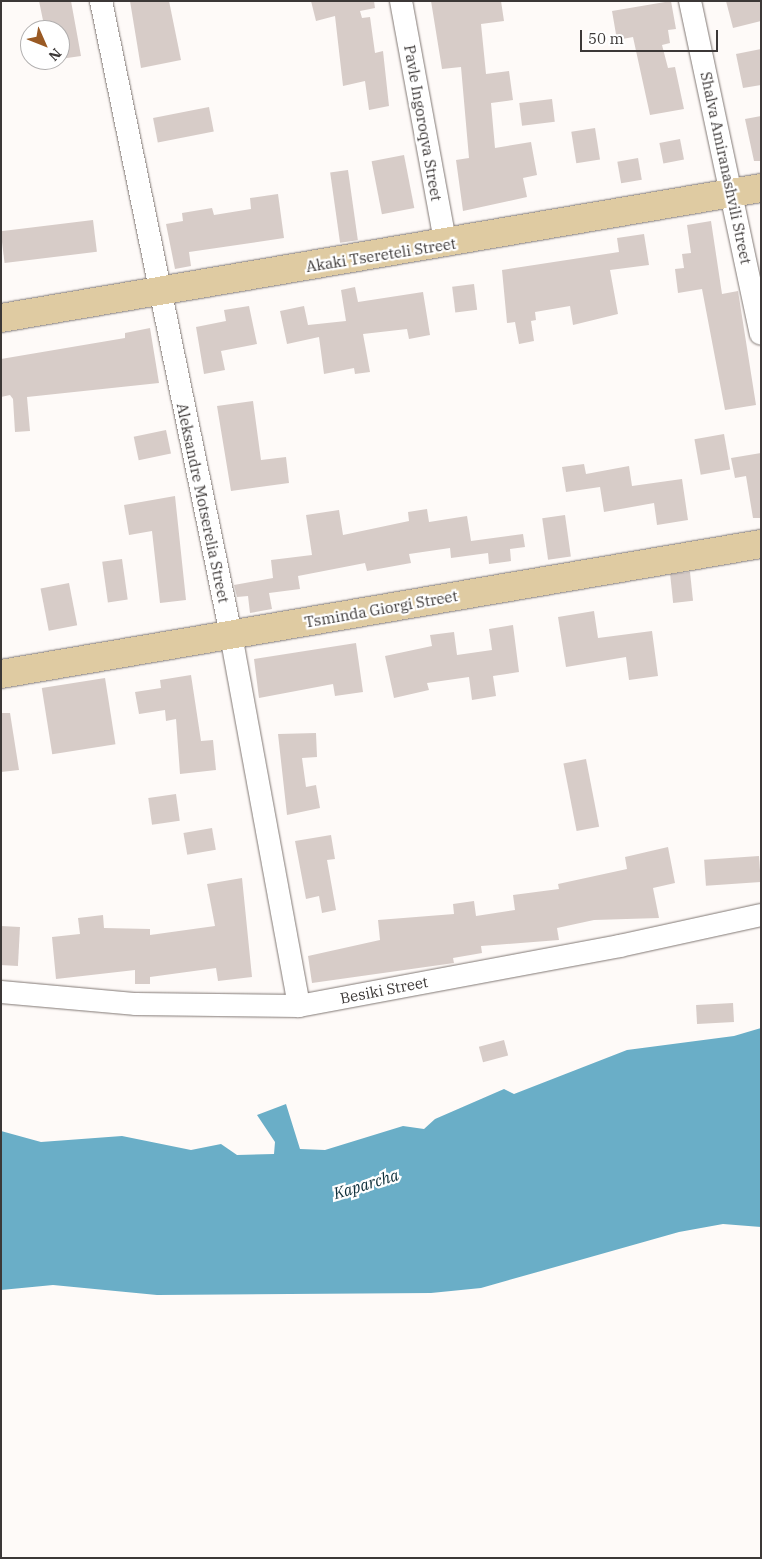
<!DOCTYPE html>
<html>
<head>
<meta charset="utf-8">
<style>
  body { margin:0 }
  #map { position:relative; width:762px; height:1559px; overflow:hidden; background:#fefaf8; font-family:"IBM Plex Serif",serif }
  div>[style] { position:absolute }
  .water>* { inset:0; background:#6aaec7 }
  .building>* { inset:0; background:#d7ccc8; transform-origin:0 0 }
  .roads { filter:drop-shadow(0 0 1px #817874) drop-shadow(0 0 1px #817874) }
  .minor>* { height:22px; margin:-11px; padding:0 11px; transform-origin:11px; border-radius:11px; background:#fff }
  .major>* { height:28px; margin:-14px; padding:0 14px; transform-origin:14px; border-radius:14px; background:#dfcba2 }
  span { translate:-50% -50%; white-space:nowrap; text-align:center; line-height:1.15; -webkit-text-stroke:4.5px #fff; paint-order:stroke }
  .street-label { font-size:15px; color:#3c3837 }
  .water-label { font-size:16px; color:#0e2f3a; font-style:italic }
  .frame { position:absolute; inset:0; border:2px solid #3c3837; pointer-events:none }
  .north { position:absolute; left:20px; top:20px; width:50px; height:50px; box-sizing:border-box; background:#fff; border:1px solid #b1afaf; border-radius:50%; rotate:134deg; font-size:14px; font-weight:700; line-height:20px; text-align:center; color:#3c3837 }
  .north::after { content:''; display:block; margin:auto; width:18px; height:22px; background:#9a5a24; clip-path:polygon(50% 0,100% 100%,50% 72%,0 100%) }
  .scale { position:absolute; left:580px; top:30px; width:138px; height:22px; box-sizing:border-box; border:2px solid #3c3837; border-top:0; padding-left:6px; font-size:15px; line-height:18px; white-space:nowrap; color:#3c3837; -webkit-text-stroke:4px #fff; paint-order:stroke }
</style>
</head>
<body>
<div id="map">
  <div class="water">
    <i style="clip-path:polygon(761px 1028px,761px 1227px,723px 1224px,679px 1232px,481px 1288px,431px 1293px,157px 1295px,53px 1285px,1px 1290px,1px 1131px,41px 1142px,122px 1136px,191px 1150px,221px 1144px,237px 1155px,274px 1154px,275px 1142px,257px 1115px,286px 1104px,300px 1149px,325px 1150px,403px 1126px,424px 1129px,435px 1119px,504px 1089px,514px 1094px,627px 1050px,734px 1036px)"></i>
  </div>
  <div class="building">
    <i style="clip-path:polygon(39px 1px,71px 1px,81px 56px,60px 59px,60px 30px,45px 30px)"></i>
    <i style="clip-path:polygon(130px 1px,169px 1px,181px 60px,141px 68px)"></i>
    <i style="clip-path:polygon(311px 1px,374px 1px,375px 8px,360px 11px,362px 18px,370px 17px,375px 53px,383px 51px,389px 106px,369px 110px,365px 81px,343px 86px,335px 16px,316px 21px)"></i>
    <i style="clip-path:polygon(431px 1px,501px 1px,504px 21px,481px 24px,486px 74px,509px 71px,513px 100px,491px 103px,495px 148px,531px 142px,537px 175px,523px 178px,527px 197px,463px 211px,456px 160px,469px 158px,461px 67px,442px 69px)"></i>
    <i style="clip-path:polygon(671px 1px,676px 29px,668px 30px,670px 43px,662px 45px,668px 68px,675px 67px,684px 109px,650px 115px,633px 37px,617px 40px,612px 11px)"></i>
    <i style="clip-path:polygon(726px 1px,761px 1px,761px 21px,733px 28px)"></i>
    <i style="clip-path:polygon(761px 49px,761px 85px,743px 88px,736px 54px)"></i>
    <i style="left:552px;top:99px;width:23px;height:33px;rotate:83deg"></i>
    <i style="left:209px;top:107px;width:25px;height:57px;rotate:79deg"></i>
    <i style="clip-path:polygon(761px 116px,761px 161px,754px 161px,745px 119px)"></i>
    <i style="left:595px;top:128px;width:32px;height:24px;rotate:81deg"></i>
    <i style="left:680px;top:139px;width:21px;height:21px;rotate:79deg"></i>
    <i style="left:404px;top:155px;width:54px;height:33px;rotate:79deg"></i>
    <i style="left:638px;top:158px;width:22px;height:21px;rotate:80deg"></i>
    <i style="left:348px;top:170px;width:71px;height:18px;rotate:82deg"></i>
    <i style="clip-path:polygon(278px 194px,284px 238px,189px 252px,191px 266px,175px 269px,166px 224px,183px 221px,182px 213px,212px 208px,214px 215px,251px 209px,250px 198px)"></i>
    <i style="left:93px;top:220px;width:32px;height:93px;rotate:83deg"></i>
    <i style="clip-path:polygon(711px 221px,722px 294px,738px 291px,756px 405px,725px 410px,702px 289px,678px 293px,675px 269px,684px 268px,682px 254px,691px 253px,687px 225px)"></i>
    <i style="clip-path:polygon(644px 234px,649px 265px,610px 270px,618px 314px,573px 325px,570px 306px,535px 312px,536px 320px,531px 321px,534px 341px,519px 344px,515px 322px,507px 323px,502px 270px,619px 252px,617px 238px)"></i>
    <i style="left:474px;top:284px;width:26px;height:22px;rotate:83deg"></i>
    <i style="clip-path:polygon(355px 287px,358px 302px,423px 292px,430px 335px,409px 339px,407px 329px,363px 334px,370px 372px,355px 374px,354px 368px,324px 374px,319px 337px,287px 344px,280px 311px,304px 306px,308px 325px,346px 321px,341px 290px)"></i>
    <i style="clip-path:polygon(249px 306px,257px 344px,221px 351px,225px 370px,204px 374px,196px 327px,226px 321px,224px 310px)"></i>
    <i style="clip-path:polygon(150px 328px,159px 383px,27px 397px,30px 431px,15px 432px,13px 399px,10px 395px,1px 397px,1px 359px,125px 338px,125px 333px)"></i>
    <i style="clip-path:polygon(253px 401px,261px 460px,286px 457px,289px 483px,231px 491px,217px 406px)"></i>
    <i style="left:166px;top:430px;width:24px;height:33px;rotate:78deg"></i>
    <i style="left:724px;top:434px;width:36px;height:30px;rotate:80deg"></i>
    <i style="clip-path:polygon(761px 453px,761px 518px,753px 518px,746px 476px,735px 478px,731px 458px)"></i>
    <i style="clip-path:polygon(584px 464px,586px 474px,629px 466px,632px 486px,682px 479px,688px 520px,657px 525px,654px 503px,604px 512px,600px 487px,566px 492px,562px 467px)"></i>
    <i style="clip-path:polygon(175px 496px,186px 600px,160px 603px,152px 531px,129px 535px,124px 505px)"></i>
    <i style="clip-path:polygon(427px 509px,429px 522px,467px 516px,471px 541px,523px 534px,525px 547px,510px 549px,511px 561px,489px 564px,488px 553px,451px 558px,450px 548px,409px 554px,411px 563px,367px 571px,365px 563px,298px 576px,300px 589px,269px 593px,272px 609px,250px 613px,248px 596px,237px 597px,234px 585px,273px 578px,271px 560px,312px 555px,306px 515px,339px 510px,343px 535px,409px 521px,408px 512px)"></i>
    <i style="left:565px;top:515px;width:42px;height:23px;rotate:82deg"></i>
    <i style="left:122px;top:559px;width:41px;height:20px;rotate:82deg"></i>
    <i style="left:690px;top:572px;width:29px;height:20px;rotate:84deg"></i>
    <i style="left:69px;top:583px;width:43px;height:29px;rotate:79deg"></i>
    <i style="clip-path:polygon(594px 611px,598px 638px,652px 631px,658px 676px,629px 680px,626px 657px,566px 667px,558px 617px)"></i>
    <i style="clip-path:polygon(513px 625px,519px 672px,493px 676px,496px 696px,472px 700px,469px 677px,427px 683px,429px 690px,394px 698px,385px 656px,432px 646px,430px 635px,454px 632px,457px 655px,492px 650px,489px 629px)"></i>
    <i style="clip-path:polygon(356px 643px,363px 692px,335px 696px,333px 684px,259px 698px,254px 659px)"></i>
    <i style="clip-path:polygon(191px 675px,201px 741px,213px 740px,216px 770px,180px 774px,176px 719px,166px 721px,165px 710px,139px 714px,135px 692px,161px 688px,160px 680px)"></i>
    <i style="left:105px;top:678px;width:67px;height:64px;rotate:81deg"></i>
    <i style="clip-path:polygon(1px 713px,10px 713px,19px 770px,1px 772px)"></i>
    <i style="clip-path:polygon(316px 733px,317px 757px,302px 758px,306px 787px,316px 785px,320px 808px,287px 815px,278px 734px)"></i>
    <i style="left:586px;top:759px;width:69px;height:23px;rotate:79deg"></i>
    <i style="left:176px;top:794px;width:27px;height:28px;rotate:82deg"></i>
    <i style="left:212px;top:828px;width:22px;height:29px;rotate:80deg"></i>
    <i style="clip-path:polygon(331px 835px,335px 859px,327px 860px,336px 910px,322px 913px,319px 896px,306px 899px,295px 841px)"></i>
    <i style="clip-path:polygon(668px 847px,675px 883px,653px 888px,659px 918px,594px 920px,557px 928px,559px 940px,481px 946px,482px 953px,453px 958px,454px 963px,312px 983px,308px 956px,380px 940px,378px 920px,454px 914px,453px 904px,474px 901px,476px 916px,515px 910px,513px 895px,559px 889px,558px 884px,627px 869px,625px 857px)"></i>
    <i style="left:759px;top:856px;width:26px;height:55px;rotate:86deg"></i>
    <i style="clip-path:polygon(242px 878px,252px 977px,218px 981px,216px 968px,150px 977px,150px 984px,135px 984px,135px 970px,56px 979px,52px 937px,80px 934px,78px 918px,103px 915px,104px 928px,150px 929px,150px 935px,215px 926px,207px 884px)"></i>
    <i style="left:1px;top:926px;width:19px;height:39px;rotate:3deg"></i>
    <i style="left:733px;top:1003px;width:19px;height:37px;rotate:87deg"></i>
    <i style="left:504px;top:1040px;width:16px;height:26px;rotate:75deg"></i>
  </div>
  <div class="roads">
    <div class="minor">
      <i style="left:101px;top:1px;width:647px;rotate:78.41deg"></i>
      <i style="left:231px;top:635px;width:377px;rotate:79.6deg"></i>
      <i style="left:401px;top:1px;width:248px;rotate:79.6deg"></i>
      <i style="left:690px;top:1px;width:340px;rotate:78deg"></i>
      <i style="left:1px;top:992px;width:136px;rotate:5.1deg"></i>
      <i style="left:136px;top:1004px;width:163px;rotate:0.7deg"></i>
      <i style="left:299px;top:1006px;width:327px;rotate:-10.6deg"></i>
      <i style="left:620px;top:946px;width:144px;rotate:-12.4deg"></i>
    </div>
    <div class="major">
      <i style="left:1px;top:318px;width:771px;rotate:-9.71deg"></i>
      <i style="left:1px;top:674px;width:771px;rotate:-9.71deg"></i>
    </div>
  </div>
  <div class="street-label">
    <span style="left:423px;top:123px;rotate:80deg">Pavle Ingoroqva Street</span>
    <span style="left:726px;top:168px;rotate:78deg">Shalva Amiranashvili Street</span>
    <span style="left:381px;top:255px;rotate:-9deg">Akaki Tsereteli Street</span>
    <span style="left:203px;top:503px;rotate:78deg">Aleksandre Motserelia Street</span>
    <span style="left:381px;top:609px;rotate:-10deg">Tsminda Giorgi Street</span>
    <span style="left:384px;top:990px;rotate:-11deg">Besiki Street</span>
  </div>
  <div class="water-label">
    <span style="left:366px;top:1184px;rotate:-17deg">Kaparcha</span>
  </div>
  <div class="frame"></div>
  <div class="north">N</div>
  <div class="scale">50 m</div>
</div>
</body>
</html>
